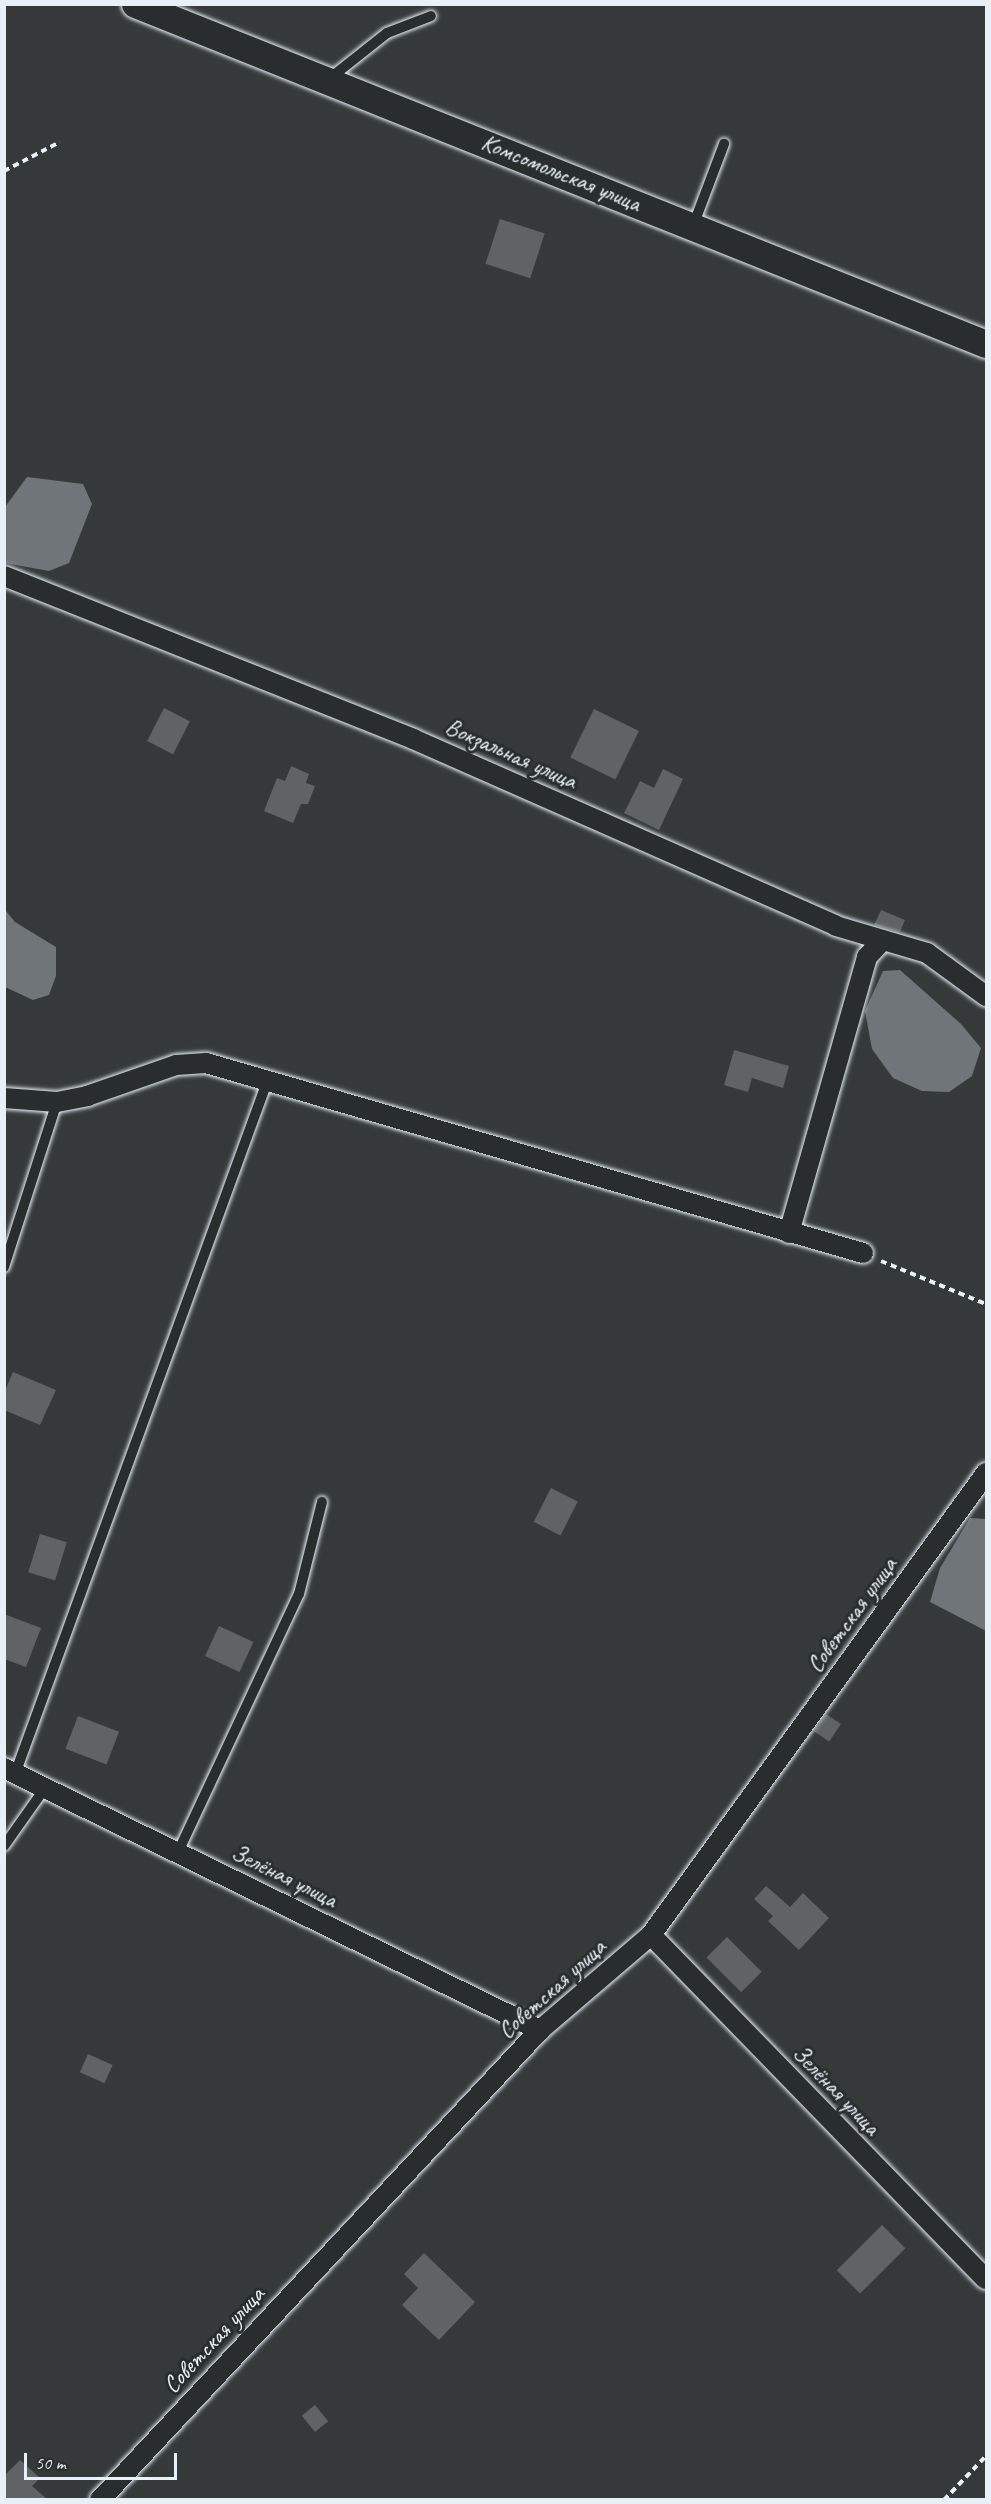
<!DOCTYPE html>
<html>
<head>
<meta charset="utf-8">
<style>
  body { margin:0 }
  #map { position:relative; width:991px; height:2504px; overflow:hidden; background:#35393a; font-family:Caveat,sans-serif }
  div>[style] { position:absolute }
  .water>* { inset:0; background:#707579 }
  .building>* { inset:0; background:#5f6365; transform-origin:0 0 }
  .path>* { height:4px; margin-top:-2px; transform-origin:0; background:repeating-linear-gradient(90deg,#e8f1f8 0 6px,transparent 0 10.5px) }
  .roads { filter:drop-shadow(0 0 2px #e8f1f8) drop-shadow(0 0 2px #e8f1f8) }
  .lane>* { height:10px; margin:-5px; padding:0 5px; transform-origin:5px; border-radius:5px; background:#2a2d2e }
  .street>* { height:20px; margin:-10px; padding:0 10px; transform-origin:10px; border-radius:10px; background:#2a2d2e }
  .secondary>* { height:27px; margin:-13.5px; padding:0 13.5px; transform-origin:13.5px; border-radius:13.5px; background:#2a2d2e }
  span { translate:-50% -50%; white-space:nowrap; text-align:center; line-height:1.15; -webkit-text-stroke:6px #2a2d2e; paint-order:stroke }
  .street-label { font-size:24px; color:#e8f1f8 }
  .frame { position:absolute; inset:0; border:6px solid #e8f1f8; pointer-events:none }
  .scale { position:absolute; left:24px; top:2453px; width:153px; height:27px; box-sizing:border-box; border:3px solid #e8f1f8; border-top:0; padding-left:8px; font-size:18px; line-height:21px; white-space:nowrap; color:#e8f1f8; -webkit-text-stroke:4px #2a2d2e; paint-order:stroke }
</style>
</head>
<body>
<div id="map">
  <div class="water">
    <i style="clip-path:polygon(27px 477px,83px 484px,92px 504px,69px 563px,49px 571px,5px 563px,5px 507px)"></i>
    <i style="clip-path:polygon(6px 911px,15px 922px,56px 947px,56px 976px,49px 995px,33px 1000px,5px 987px)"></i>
    <i style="clip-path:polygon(900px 970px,961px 1024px,981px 1048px,972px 1076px,949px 1092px,922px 1091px,893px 1078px,872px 1049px,865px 1011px,883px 971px)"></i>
    <i style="clip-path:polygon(970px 1518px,986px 1519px,986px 1631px,930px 1602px,940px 1568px)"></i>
  </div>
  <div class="building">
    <i style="left:500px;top:219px;width:47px;height:47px;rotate:18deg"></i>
    <i style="left:164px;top:708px;width:29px;height:37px;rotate:27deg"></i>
    <i style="left:594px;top:709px;width:50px;height:54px;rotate:26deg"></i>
    <i style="clip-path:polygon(291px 766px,309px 774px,306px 783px,315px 786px,308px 804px,301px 804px,293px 823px,264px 811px,277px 778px,285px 781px)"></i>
    <i style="clip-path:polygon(663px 769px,683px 779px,659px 830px,624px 813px,640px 781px,654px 788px)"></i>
    <i style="clip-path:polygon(881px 910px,905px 920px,900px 932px,874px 925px)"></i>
    <i style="clip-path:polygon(734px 1050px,789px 1066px,783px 1088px,752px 1078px,748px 1092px,724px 1085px)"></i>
    <i style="clip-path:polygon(13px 1372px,56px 1390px,40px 1425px,4px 1410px,4px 1393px)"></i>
    <i style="left:551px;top:1488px;width:30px;height:38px;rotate:27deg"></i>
    <i style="left:40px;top:1534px;width:28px;height:40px;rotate:17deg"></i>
    <i style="clip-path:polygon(4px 1614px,41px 1628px,26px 1667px,4px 1659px)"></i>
    <i style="left:219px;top:1626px;width:38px;height:33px;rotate:25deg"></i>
    <i style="left:826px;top:1714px;width:18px;height:21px;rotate:34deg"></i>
    <i style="left:78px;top:1716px;width:44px;height:35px;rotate:21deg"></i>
    <i style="clip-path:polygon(766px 1886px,790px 1907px,803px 1893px,829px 1918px,799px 1950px,768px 1921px,773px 1916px,754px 1899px)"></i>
    <i style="left:727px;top:1937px;width:49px;height:29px;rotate:45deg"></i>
    <i style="left:88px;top:2054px;width:27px;height:20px;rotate:24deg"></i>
    <i style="left:882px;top:2225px;width:33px;height:64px;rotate:45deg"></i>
    <i style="clip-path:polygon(424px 2253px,475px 2302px,439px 2340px,402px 2305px,418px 2288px,404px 2274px)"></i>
    <i style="left:315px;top:2405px;width:21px;height:17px;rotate:51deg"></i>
    <i style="clip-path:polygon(20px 2460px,40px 2478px,32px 2486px,47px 2499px,4px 2499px,4px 2476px)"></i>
  </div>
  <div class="path">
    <i style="left:4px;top:171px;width:63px;rotate:-27.4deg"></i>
    <i style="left:881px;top:1261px;width:113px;rotate:22.3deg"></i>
    <i style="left:944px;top:2500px;width:61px;rotate:-46.3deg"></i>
  </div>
  <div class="roads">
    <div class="lane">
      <i style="left:329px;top:79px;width:74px;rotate:-38.4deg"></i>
      <i style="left:387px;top:33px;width:47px;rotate:-21.1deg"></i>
      <i style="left:693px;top:226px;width:88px;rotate:-69.3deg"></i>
      <i style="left:4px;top:1267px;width:173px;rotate:-72.2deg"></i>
      <i style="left:15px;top:1774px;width:736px;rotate:-69.99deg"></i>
      <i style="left:4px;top:1846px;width:71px;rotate:-54.7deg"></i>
      <i style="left:178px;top:1852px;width:285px;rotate:-64.9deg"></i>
      <i style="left:299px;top:1594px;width:95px;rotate:-76deg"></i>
    </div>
    <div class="street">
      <i style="left:4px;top:576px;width:440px;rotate:21.7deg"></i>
      <i style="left:413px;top:739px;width:462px;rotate:23.8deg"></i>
      <i style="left:836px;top:926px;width:95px;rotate:16.5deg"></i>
      <i style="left:927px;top:953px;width:73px;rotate:36.1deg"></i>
      <i style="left:4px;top:1098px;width:53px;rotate:4.3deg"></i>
      <i style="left:57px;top:1102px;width:31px;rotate:-11deg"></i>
      <i style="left:87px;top:1096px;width:94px;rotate:-19.2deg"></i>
      <i style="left:176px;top:1065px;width:30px;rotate:-4deg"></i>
      <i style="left:206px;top:1063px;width:684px;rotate:16.13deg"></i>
      <i style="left:789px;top:1233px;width:287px;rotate:-74.2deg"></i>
      <i style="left:867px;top:957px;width:23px;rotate:-47deg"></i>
      <i style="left:4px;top:1768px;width:597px;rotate:26.05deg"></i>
      <i style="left:651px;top:1935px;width:480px;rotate:45.8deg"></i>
      <i style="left:100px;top:2500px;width:644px;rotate:-46.89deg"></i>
      <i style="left:540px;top:2030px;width:146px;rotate:-40.6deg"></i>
      <i style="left:651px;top:1935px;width:571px;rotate:-54.05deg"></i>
    </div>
    <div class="secondary">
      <i style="left:135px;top:4px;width:916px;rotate:21.78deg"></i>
    </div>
  </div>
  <div class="street-label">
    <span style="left:561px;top:173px;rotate:22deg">Комсомольская улица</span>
    <span style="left:511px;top:754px;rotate:24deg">Вокзальная улица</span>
    <span style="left:852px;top:1615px;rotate:-54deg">Советская улица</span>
    <span style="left:284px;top:1876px;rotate:26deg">Зелёная улица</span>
    <span style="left:552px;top:1989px;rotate:-42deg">Советская улица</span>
    <span style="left:836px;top:2090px;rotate:46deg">Зелёная улица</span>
    <span style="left:214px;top:2340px;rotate:-47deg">Советская улица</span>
  </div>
  <div class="frame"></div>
  <div class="scale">50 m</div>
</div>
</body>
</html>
